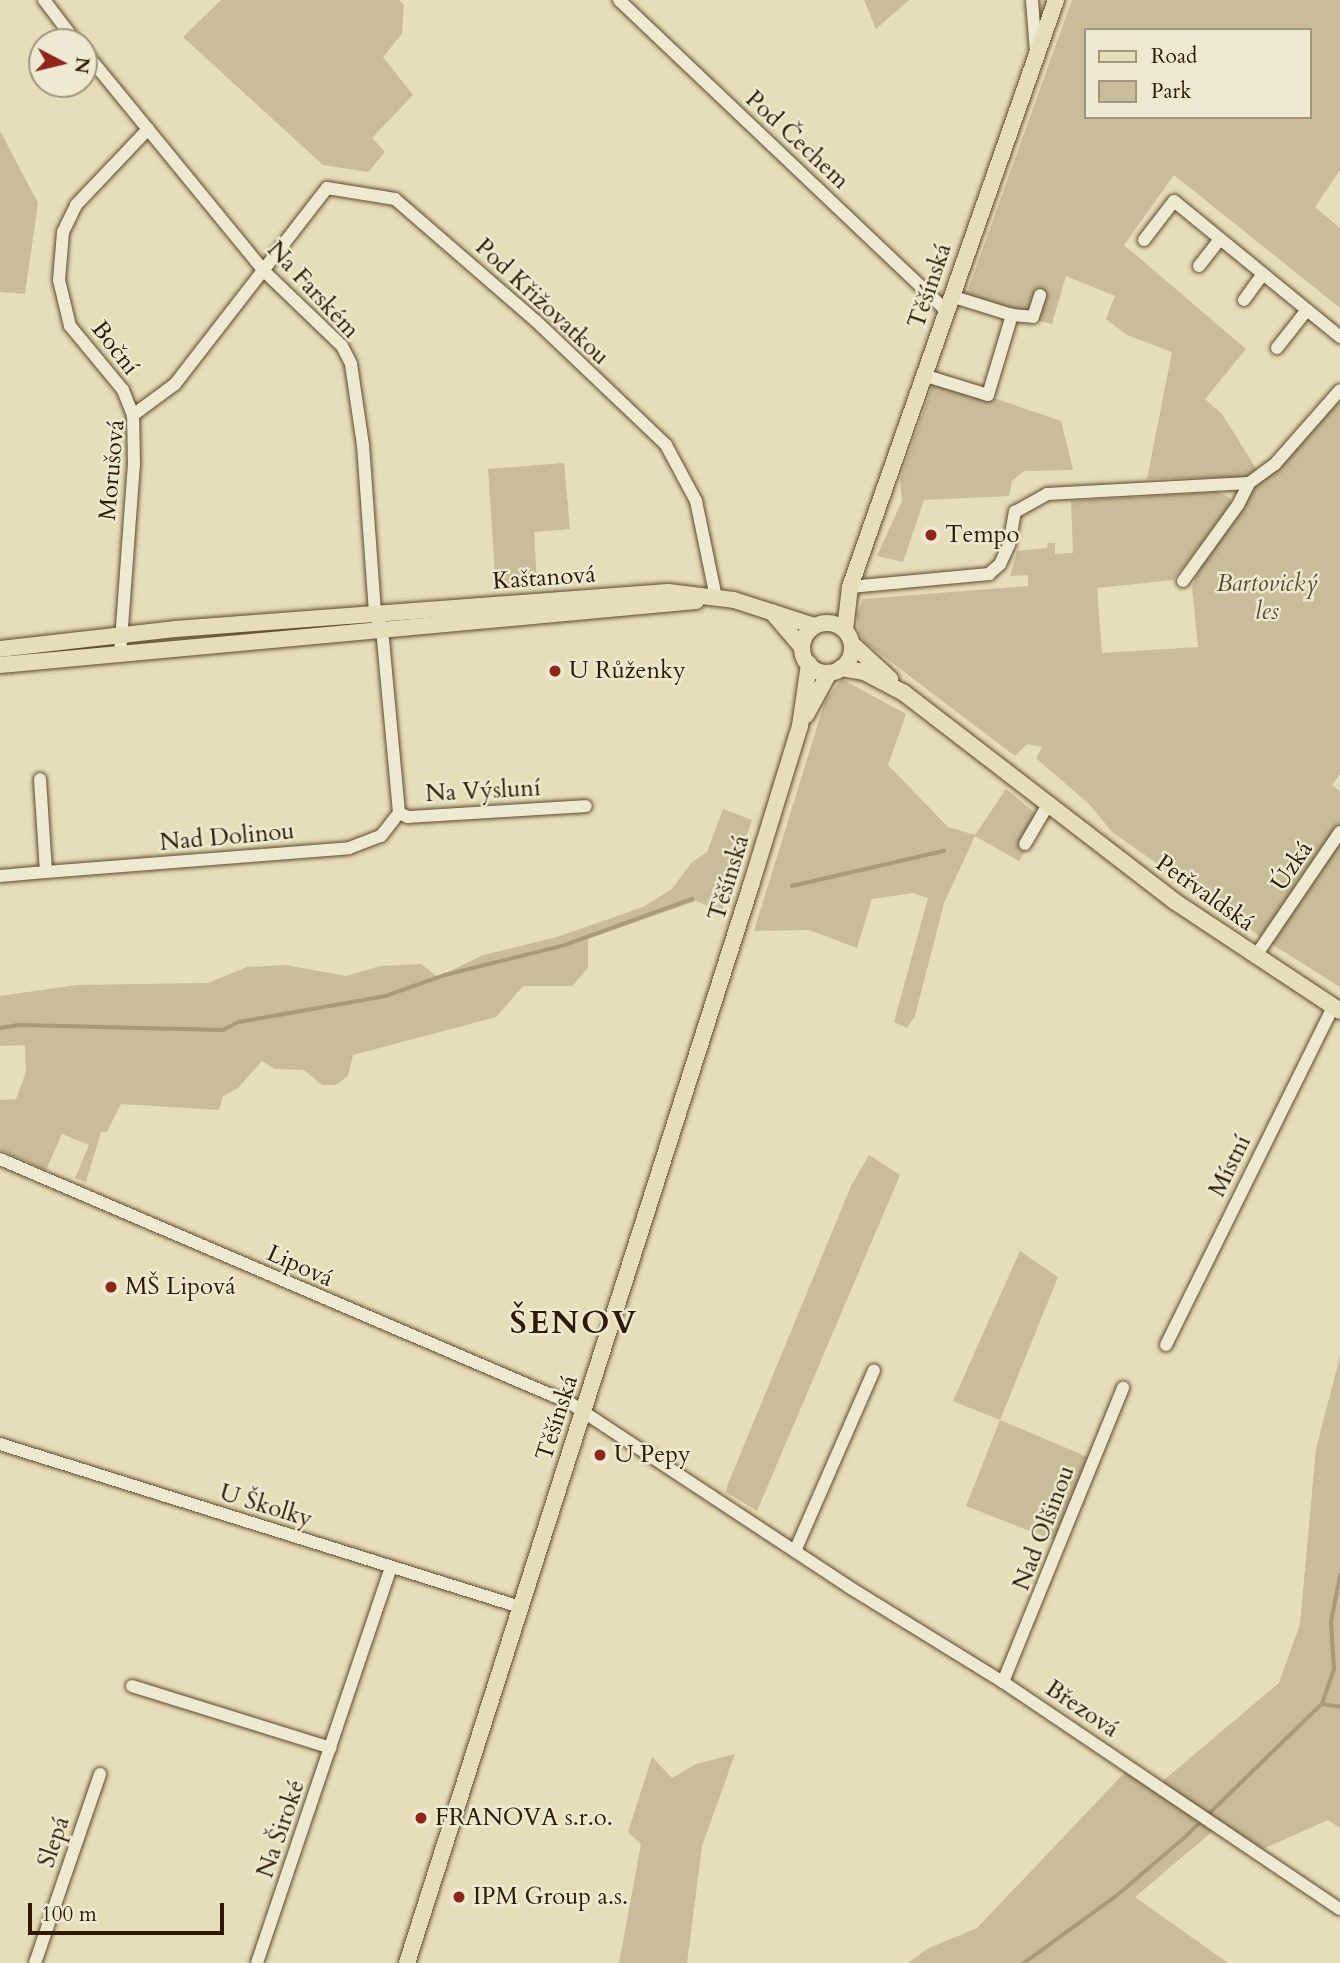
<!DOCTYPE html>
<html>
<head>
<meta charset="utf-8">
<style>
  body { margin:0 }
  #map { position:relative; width:1340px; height:1963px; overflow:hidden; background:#e7ddb8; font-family:Cardo,serif }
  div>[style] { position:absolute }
  .green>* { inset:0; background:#c8bc99 }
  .stream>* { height:3.5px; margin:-1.75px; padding:0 1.75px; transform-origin:1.75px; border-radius:1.75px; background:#a89a7a }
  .roads { filter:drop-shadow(0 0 2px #5c4a2f) drop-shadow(0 0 2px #5c4a2f) }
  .minor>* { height:12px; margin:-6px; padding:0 6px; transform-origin:6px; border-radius:6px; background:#efe9d1 }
  .major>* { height:16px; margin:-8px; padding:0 8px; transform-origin:8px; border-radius:8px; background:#e7ddb8 }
  .major>.ring { margin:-8px; padding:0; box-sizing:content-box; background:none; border:16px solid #e7ddb8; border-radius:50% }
  .dots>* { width:19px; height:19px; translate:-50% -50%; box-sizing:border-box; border:4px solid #efe9d1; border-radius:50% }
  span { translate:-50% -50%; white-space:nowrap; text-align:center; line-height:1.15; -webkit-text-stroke:5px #efe9d1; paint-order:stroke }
  .street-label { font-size:24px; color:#2e1901 }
  .poi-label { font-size:24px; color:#2e1901 }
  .left { translate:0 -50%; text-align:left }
  .park-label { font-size:24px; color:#5c4a2f; font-style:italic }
  .district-label { font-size:32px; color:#2e1901; font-weight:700; letter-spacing:2px }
  .legend { position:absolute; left:1084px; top:28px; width:228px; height:91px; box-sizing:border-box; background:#efe9d1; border:2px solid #a2967e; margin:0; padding:9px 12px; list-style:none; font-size:21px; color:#2e1901 }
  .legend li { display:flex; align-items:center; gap:14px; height:35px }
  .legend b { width:35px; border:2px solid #a2967e }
  .north { position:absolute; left:28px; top:28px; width:70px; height:70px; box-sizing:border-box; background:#efe9d1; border:2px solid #a2967e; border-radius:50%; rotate:97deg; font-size:19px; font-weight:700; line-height:28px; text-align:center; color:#2e1901 }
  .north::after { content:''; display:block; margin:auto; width:24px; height:32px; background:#8f2418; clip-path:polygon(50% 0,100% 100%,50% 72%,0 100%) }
  .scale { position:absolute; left:28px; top:1903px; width:196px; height:32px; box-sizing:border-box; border:4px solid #2e1901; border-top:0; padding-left:9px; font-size:21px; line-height:24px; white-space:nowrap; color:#2e1901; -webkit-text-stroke:5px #efe9d1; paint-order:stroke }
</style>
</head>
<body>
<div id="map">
  <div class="green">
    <i style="clip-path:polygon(221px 0,399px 0,404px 5px,402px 34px,383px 57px,413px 95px,372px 138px,385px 152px,368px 172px,323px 165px,183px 37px)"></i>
    <i style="clip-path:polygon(864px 0,909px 0,876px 29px)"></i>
    <i style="clip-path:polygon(evenodd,1072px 0,1340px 0,1340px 170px,1315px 207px,1340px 228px,1340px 308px,1174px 175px,1124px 245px,1246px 349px,1205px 399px,1222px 414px,1257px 470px,1249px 477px,1147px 479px,1172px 352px,1127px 335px,1106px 319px,1115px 296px,1066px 276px,1052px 324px,964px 301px,1072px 0,1086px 30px,1310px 30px,1310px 117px,1086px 117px,1086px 30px)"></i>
    <i style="clip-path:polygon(0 131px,38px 203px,25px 294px,0 292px)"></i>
    <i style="clip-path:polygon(935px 378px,1061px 421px,1073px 470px,1024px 471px,1012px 481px,1009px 496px,924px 500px,903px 562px,877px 556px,902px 501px,900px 479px)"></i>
    <i style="clip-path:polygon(1340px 390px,1340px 774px,1332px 785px,1340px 791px,1340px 826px,1264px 939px,1112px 832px,1090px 805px,1036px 758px,1042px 747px,1027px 744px,1015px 756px,866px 643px,859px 633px,857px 615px,863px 599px,1028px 586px,1028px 575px,1010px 576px,1017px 551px,1047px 548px,1048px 543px,1055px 543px,1055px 554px,1073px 553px,1071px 501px,1217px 492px,1230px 498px,1231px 505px,1173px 580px,1097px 588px,1102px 653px,1198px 647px,1192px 587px,1200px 564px,1248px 499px,1249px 483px)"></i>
    <i style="clip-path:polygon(564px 463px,570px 529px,534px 532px,537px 584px,496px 589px,488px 469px)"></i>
    <i style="clip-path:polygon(842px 679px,906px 714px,888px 765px,948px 827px,975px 835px,1006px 789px,1044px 820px,1019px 861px,975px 836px,944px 903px,915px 1016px,907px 1028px,894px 1022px,928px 898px,913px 893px,872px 899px,857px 948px,809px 930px,754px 931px,825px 701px)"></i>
    <i style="clip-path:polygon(723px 809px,752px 820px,722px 911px,696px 901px,588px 939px,588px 968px,572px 986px,523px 986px,496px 1017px,353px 1055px,348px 1076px,336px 1085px,322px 1085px,304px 1070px,275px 1069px,262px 1061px,238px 1088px,223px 1096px,219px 1110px,121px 1104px,107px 1132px,101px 1132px,86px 1182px,75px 1178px,89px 1145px,62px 1134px,46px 1170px,0 1150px,0 1100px,16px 1099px,26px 1072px,25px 1045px,0 1046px,0 996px,77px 985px,208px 983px,247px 967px,286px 965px,346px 976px,380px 966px,421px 964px,438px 977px,483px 955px,557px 937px,643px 907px,672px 889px,692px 862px,707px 852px)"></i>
    <i style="clip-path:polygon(1340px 840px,1340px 987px,1270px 943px)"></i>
    <i style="clip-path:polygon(869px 1155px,900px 1175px,757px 1511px,726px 1492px,728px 1484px,851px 1186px)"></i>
    <i style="clip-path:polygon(1020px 1251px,1058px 1277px,1000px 1420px,1090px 1458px,1056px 1541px,966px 1506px,1000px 1420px,953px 1401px)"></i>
    <i style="clip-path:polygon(1340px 1356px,1340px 1828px,1328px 1820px,1258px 1851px,1159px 1784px,1279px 1683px,1300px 1624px,1316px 1449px)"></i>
    <i style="clip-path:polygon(735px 1754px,702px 1846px,687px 1963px,619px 1963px,641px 1844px,628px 1832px,652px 1757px,672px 1778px,696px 1764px)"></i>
    <i style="clip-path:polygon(1128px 1769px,1213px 1831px,1135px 1897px,1228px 1963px,908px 1963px,927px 1949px,977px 1928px)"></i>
  </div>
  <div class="stream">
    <i style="left:792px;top:886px;width:156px;rotate:-13deg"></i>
    <i style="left:0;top:1028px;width:20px;rotate:-9deg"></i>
    <i style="left:20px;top:1025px;width:203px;rotate:1.4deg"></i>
    <i style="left:223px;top:1030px;width:18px;rotate:-27deg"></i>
    <i style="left:239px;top:1022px;width:149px;rotate:-10deg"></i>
    <i style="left:386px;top:996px;width:63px;rotate:-19.6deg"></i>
    <i style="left:445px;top:975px;width:124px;rotate:-14deg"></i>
    <i style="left:565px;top:945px;width:135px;rotate:-19.9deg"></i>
    <i style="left:1322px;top:1704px;width:36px;rotate:-71deg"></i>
    <i style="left:1334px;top:1670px;width:48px;rotate:-93.6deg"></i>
    <i style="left:1331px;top:1622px;width:47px;rotate:-78.9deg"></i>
    <i style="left:1024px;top:1963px;width:112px;rotate:-36deg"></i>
    <i style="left:1115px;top:1897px;width:89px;rotate:-40.5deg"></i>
    <i style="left:1183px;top:1839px;width:194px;rotate:-44.2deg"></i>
    <i style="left:1322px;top:1704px;width:18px;rotate:9deg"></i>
  </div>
  <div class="roads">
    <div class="minor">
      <i style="left:44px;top:0;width:53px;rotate:52.7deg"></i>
      <i style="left:619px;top:0;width:451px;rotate:43.5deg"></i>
      <i style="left:1032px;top:0;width:52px;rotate:85.6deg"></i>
      <i style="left:84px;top:51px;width:286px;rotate:50.7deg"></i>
      <i style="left:265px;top:272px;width:107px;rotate:43.9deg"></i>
      <i style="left:342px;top:346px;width:20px;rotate:63deg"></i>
      <i style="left:351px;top:364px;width:82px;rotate:81.6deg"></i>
      <i style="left:363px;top:445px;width:169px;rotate:85.9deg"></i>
      <i style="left:375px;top:614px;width:17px;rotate:65deg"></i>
      <i style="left:382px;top:629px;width:185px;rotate:84.7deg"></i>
      <i style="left:399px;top:813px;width:10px;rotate:24deg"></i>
      <i style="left:408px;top:817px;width:178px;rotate:-3.5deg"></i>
      <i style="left:1144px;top:240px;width:49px;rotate:-52.4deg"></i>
      <i style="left:1174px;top:201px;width:215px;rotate:39.3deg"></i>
      <i style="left:1199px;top:266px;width:34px;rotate:-52deg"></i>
      <i style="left:1244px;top:300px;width:32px;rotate:-54deg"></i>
      <i style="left:1012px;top:315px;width:21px;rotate:5deg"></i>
      <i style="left:1033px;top:317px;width:23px;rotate:-72deg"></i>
      <i style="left:1277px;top:348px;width:48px;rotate:-51.7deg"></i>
      <i style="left:923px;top:375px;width:68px;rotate:17.1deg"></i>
      <i style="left:988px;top:395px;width:84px;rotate:-73.3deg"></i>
      <i style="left:1012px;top:315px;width:64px;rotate:-162.7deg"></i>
      <i style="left:133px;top:415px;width:27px;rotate:-112deg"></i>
      <i style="left:123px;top:390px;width:83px;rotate:-129.6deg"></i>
      <i style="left:70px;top:326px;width:47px;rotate:-103.4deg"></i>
      <i style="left:59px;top:280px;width:48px;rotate:-85.2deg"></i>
      <i style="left:63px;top:232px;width:30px;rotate:-64deg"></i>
      <i style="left:76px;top:205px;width:105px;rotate:-46.5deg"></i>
      <i style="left:1183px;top:581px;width:94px;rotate:-54.1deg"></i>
      <i style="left:1238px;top:505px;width:25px;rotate:-63deg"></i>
      <i style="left:850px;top:587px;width:140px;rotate:-5.3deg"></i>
      <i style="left:989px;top:574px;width:15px;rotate:-42deg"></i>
      <i style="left:1000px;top:564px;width:21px;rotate:-65deg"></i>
      <i style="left:1009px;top:545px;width:34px;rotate:-80deg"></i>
      <i style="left:1015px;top:512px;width:37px;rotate:-29deg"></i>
      <i style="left:1047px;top:494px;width:202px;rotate:-3.1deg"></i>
      <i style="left:1249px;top:483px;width:32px;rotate:-36deg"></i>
      <i style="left:1275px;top:464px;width:98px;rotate:-48.7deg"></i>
      <i style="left:120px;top:654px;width:190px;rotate:-85.8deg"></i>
      <i style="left:134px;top:465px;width:50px;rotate:-91.1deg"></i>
      <i style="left:133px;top:415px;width:52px;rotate:-36.4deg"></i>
      <i style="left:175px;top:384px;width:248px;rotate:-52.2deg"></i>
      <i style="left:327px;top:188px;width:69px;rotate:9.2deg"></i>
      <i style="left:395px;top:199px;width:186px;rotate:40.9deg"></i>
      <i style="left:536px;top:321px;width:180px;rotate:43.6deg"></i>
      <i style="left:666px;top:445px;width:64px;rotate:61.8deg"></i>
      <i style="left:696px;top:501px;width:99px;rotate:78.3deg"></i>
      <i style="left:1025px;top:844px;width:48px;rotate:-59.7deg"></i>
      <i style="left:46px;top:872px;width:304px;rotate:-4.5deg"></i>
      <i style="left:349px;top:848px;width:34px;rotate:-21deg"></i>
      <i style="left:381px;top:836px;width:29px;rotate:-52deg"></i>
      <i style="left:0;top:876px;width:46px;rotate:-5deg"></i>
      <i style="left:46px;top:872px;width:93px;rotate:-93.7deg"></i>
      <i style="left:1255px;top:957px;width:151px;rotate:-55.8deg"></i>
      <i style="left:0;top:1159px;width:620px;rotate:23.17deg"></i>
      <i style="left:570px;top:1403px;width:334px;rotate:33.4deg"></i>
      <i style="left:849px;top:1587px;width:181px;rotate:31.7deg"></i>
      <i style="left:1003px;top:1682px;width:406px;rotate:34deg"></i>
      <i style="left:1166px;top:1345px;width:377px;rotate:-63.7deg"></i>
      <i style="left:0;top:1444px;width:545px;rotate:17.4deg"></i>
      <i style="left:795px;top:1551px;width:197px;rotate:-66.4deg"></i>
      <i style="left:1003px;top:1682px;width:318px;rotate:-67.8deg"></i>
      <i style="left:132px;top:1686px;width:208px;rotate:17.3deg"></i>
      <i style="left:35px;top:1963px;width:200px;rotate:-71deg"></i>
      <i style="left:257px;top:1963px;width:418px;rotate:-71.3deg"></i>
    </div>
    <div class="major">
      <i style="left:772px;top:612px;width:46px;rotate:49.4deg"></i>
      <i class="ring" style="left:802px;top:623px;width:34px;height:34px"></i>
      <i style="left:845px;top:630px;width:43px;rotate:-83.4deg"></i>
      <i style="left:850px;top:587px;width:622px;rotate:-70.66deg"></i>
      <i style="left:852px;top:644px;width:52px;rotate:42.6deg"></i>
      <i style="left:0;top:649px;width:176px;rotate:-6.5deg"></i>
      <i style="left:175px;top:629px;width:494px;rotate:-4.3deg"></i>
      <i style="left:668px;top:592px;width:66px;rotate:6.9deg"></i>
      <i style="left:734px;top:600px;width:84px;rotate:18deg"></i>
      <i style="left:0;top:665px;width:699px;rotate:-5.25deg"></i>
      <i style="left:841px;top:668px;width:23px;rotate:10deg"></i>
      <i style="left:864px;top:672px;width:45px;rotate:27.7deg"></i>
      <i style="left:904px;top:693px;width:341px;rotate:37.6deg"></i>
      <i style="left:1174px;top:901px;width:199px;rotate:33.5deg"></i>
      <i style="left:806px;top:715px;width:48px;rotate:-61.3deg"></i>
      <i style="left:407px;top:1963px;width:1132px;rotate:-72.3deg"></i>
      <i style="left:751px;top:885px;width:166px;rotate:-72.9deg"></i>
      <i style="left:800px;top:726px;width:63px;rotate:-81.7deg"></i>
    </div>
  </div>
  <div class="dots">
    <i style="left:931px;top:535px;background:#8f2418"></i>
    <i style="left:555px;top:671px;background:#8f2418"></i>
    <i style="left:111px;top:1287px;background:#8f2418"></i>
    <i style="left:600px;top:1455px;background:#8f2418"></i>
    <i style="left:421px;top:1818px;background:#8f2418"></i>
    <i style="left:459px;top:1897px;background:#8f2418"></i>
  </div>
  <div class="street-label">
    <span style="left:797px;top:140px;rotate:43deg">Pod Čechem</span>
    <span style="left:930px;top:286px;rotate:-71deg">Těšínská</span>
    <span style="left:313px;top:290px;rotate:47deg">Na Farském</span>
    <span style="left:542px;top:302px;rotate:43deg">Pod Křižovatkou</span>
    <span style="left:115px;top:348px;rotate:52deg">Boční</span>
    <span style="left:112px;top:470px;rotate:-85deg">Morušová</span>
    <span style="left:544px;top:578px;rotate:-4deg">Kaštanová</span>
    <span style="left:483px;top:791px;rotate:-3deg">Na Výsluní</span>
    <span style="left:227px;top:837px;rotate:-5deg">Nad Dolinou</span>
    <span style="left:1292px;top:866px;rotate:-56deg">Úzká</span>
    <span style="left:729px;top:878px;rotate:-73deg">Těšínská</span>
    <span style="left:1205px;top:893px;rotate:35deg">Petřvaldská</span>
    <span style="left:1230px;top:1166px;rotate:-64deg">Místní</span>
    <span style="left:300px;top:1266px;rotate:24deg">Lipová</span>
    <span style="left:557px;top:1418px;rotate:-72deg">Těšínská</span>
    <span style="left:266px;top:1506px;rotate:17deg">U Školky</span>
    <span style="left:1044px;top:1528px;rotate:-69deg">Nad Olšinou</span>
    <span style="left:1082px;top:1709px;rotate:34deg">Březová</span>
    <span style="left:281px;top:1829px;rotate:-71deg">Na Široké</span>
    <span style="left:54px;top:1842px;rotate:-71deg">Slepá</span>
  </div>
  <div class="poi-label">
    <span class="left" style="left:945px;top:535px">Tempo</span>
    <span class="left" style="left:569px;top:671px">U Růženky</span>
    <span class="left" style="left:125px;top:1287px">MŠ Lipová</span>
    <span class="left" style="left:614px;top:1455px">U Pepy</span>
    <span class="left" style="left:435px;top:1818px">FRANOVA s.r.o.</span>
    <span class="left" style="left:473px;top:1897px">IPM Group a.s.</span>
  </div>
  <div class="park-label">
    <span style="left:1267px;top:598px">Bartovický<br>les</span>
  </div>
  <div class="district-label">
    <span style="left:574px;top:1323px">ŠENOV</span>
  </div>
  <ul class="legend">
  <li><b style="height:9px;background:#e7ddb8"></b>Road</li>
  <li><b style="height:19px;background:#c8bc99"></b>Park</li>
  </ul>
  <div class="north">N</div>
  <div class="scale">100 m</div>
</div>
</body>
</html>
